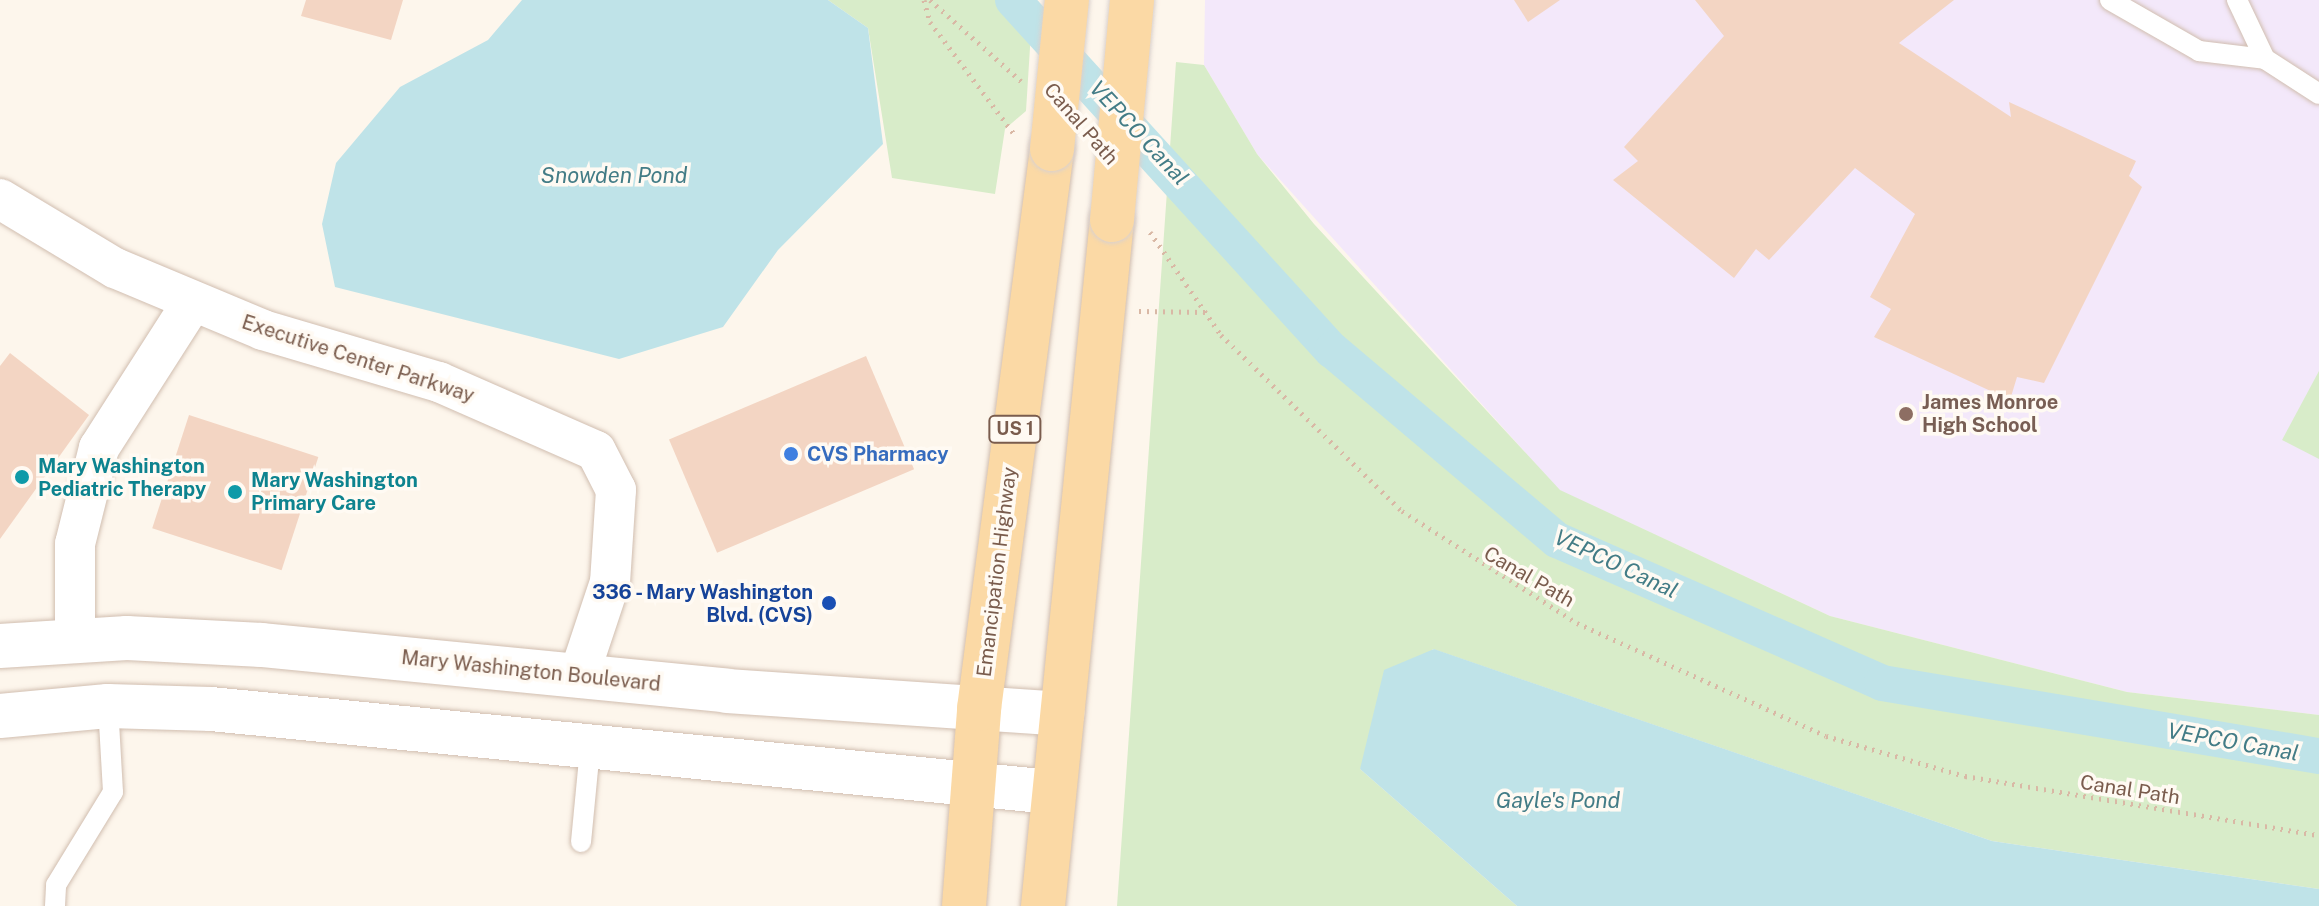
<!DOCTYPE html>
<html>
<head>
<meta charset="utf-8">
<style>
  body { margin:0 }
  #map { position:relative; width:2319px; height:906px; overflow:hidden; background:#fdf6ec; font-family:"Public Sans",sans-serif }
  div>[style] { position:absolute }
  .education>* { inset:0; background:#f3e8fa }
  .green>* { inset:0; background:#d8ecc9 }
  .water>* { inset:0; background:#bfe3e8 }
  .canal>* { height:36px; margin:-18px; padding:0 18px; transform-origin:18px; border-radius:18px; background:#bfe3e8 }
  .building>* { inset:0; background:#f3d5c3; transform-origin:0 0 }
  .path>* { height:5px; margin-top:-2.5px; transform-origin:0; background:repeating-linear-gradient(90deg,#d9b8a5 0 2px,transparent 0 8px) }
  .roads { filter:drop-shadow(0 0 2px #d1beb0) drop-shadow(0 0 2px #d1beb0) }
  .lane>* { height:20px; margin:-10px; padding:0 10px; transform-origin:10px; border-radius:10px; background:#fff }
  .street>* { height:40px; margin:-20px; padding:0 20px; transform-origin:20px; border-radius:20px; background:#fff }
  .secondary>* { height:44px; margin:-22px; padding:0 22px; transform-origin:22px; border-radius:22px; background:#fff }
  .primary>* { height:44px; margin:-22px; padding:0 22px; transform-origin:22px; border-radius:22px; background:#fbd9a5 }
  .bridges { filter:drop-shadow(0 0 2px #dad1cd) drop-shadow(0 0 2px #dad1cd) }
  .primary-bridge>* { height:44px; margin:-22px; padding:0 22px; transform-origin:22px; border-radius:22px; background:#fbd9a5 }
  .dots>* { width:22px; height:22px; translate:-50% -50%; box-sizing:border-box; border:4px solid #fffaf3; border-radius:50% }
  span { translate:-50% -50%; white-space:nowrap; text-align:center; line-height:1.15; -webkit-text-stroke:7px #fffaf3; paint-order:stroke }
  .shield-label span { padding:2px 6px; background:#fffaf3; border:2px solid; border-radius:6px; -webkit-text-stroke-width:0 }
  .shield-label { font-size:18px; color:#7a5c4d; font-weight:700 }
  .street-label { font-size:20px; color:#7a5c4d }
  .education-label { font-size:20px; color:#785e54; font-weight:700 }
  .left { translate:0 -50%; text-align:left }
  .shop-label { font-size:20px; color:#366cbe; font-weight:700 }
  .culture-label { font-size:20px; color:#0d838f; font-weight:700 }
  .transit-label { font-size:20px; color:#164399; font-weight:700 }
  .right { translate:-100% -50%; text-align:right }
  .water-label { font-size:22px; color:#437c86; font-style:italic }
</style>
</head>
<body>
<div id="map">
  <div class="education">
    <i style="clip-path:polygon(1205px 0,2319px 0,2319px 715px,2127px 692px,1830px 616px,1559px 490px,1257px 154px,1204px 65px)"></i>
  </div>
  <div class="green">
    <i style="clip-path:polygon(828px 0,1033px 0,1026px 111px,1005px 129px,995px 194px,892px 178px,868px 28px)"></i>
    <i style="clip-path:polygon(1176px 62px,1204px 65px,1257px 154px,1314px 224px,1560px 490px,1830px 616px,2127px 692px,2319px 715px,2319px 889px,1992px 841px,1433px 649px,1360px 769px,1517px 906px,1117px 906px)"></i>
    <i style="clip-path:polygon(2319px 371px,2319px 459px,2282px 440px)"></i>
  </div>
  <div class="water">
    <i style="clip-path:polygon(522px 0,828px 0,868px 28px,883px 144px,778px 250px,723px 327px,619px 359px,335px 287px,322px 224px,336px 163px,400px 87px,488px 40px)"></i>
    <i style="clip-path:polygon(1434px 649px,1992px 841px,2319px 889px,2319px 906px,1517px 906px,1360px 769px,1384px 670px)"></i>
  </div>
  <div class="canal">
    <i style="left:1013px;top:0;width:474px;rotate:47.7deg"></i>
    <i style="left:1332px;top:350px;width:294px;rotate:40.2deg"></i>
    <i style="left:1557px;top:540px;width:355px;rotate:23.7deg"></i>
    <i style="left:1882px;top:683px;width:443px;rotate:9.5deg"></i>
  </div>
  <div class="building">
    <i style="clip-path:polygon(306px 0,403px 0,391px 40px,301px 16px)"></i>
    <i style="clip-path:polygon(1514px 0,1560px 0,1528px 22px)"></i>
    <i style="clip-path:polygon(1695px 0,1954px 0,1899px 43px,2011px 117px,2009px 102px,2136px 161px,2129px 176px,2142px 187px,2044px 383px,2017px 377px,2010px 400px,1874px 337px,1891px 309px,1870px 297px,1915px 214px,1855px 168px,1769px 260px,1756px 249px,1734px 278px,1613px 180px,1638px 161px,1624px 147px,1724px 36px)"></i>
    <i style="clip-path:polygon(10px 353px,89px 415px,0 539px,0 366px)"></i>
    <i style="left:866px;top:356px;width:123px;height:214px;rotate:67deg"></i>
    <i style="left:189px;top:415px;width:136px;height:119px;rotate:18deg"></i>
  </div>
  <div class="path">
    <i style="left:924px;top:0;width:23px;rotate:75deg"></i>
    <i style="left:930px;top:22px;width:140px;rotate:53.1deg"></i>
    <i style="left:930px;top:0;width:123px;rotate:41.7deg"></i>
    <i style="left:1150px;top:232px;width:125px;rotate:55.4deg"></i>
    <i style="left:1221px;top:335px;width:252px;rotate:44.2deg"></i>
    <i style="left:1402px;top:511px;width:208px;rotate:32.6deg"></i>
    <i style="left:1577px;top:623px;width:273px;rotate:24.4deg"></i>
    <i style="left:1826px;top:736px;width:145px;rotate:16.1deg"></i>
    <i style="left:1965px;top:776px;width:359px;rotate:9.5deg"></i>
    <i style="left:1139px;top:311px;width:66px;rotate:0.9deg"></i>
  </div>
  <div class="roads">
    <div class="lane">
      <i style="left:2110px;top:0;width:103px;rotate:29.8deg"></i>
      <i style="left:2199px;top:51px;width:66px;rotate:6.9deg"></i>
      <i style="left:2265px;top:59px;width:64px;rotate:32.9deg"></i>
      <i style="left:2237px;top:0;width:65px;rotate:64.6deg"></i>
      <i style="left:581px;top:842px;width:94px;rotate:-84.5deg"></i>
      <i style="left:55px;top:906px;width:21px;rotate:-87deg"></i>
      <i style="left:56px;top:885px;width:109px;rotate:-58.5deg"></i>
      <i style="left:113px;top:792px;width:86px;rotate:-93.3deg"></i>
    </div>
    <div class="street">
      <i style="left:0;top:199px;width:134px;rotate:31deg"></i>
      <i style="left:115px;top:268px;width:160px;rotate:22.7deg"></i>
      <i style="left:263px;top:330px;width:184px;rotate:16.5deg"></i>
      <i style="left:439px;top:382px;width:171px;rotate:23.7deg"></i>
      <i style="left:596px;top:451px;width:44px;rotate:62.9deg"></i>
      <i style="left:616px;top:490px;width:92px;rotate:93.7deg"></i>
      <i style="left:610px;top:582px;width:98px;rotate:108.4deg"></i>
      <i style="left:75px;top:639px;width:95px;rotate:-90deg"></i>
      <i style="left:75px;top:544px;width:99px;rotate:-76deg"></i>
      <i style="left:99px;top:448px;width:174px;rotate:-57.4deg"></i>
    </div>
    <div class="secondary">
      <i style="left:0;top:646px;width:127px;rotate:-3.6deg"></i>
      <i style="left:127px;top:638px;width:135px;rotate:3deg"></i>
      <i style="left:262px;top:645px;width:467px;rotate:5.6deg"></i>
      <i style="left:727px;top:691px;width:336px;rotate:3.9deg"></i>
      <i style="left:0;top:716px;width:108px;rotate:-5.3deg"></i>
      <i style="left:108px;top:706px;width:103px;rotate:1.7deg"></i>
      <i style="left:211px;top:709px;width:845px;rotate:5.64deg"></i>
    </div>
    <div class="primary">
      <i style="left:964px;top:906px;width:198px;rotate:-85.6deg"></i>
      <i style="left:979px;top:709px;width:565px;rotate:-82.57deg"></i>
      <i style="left:1043px;top:906px;width:689px;rotate:-84.26deg"></i>
    </div>
  </div>
  <div class="bridges">
    <div class="primary-bridge">
      <i style="left:1052px;top:149px;width:150px;rotate:-84.3deg"></i>
      <i style="left:1112px;top:220px;width:221px;rotate:-84.8deg"></i>
    </div>
  </div>
  <div class="dots">
    <i style="left:1906px;top:414px;background:#8d6e63"></i>
    <i style="left:791px;top:454px;background:#3f7fe0"></i>
    <i style="left:22px;top:477px;background:#0f9aa8"></i>
    <i style="left:235px;top:492px;background:#0f9aa8"></i>
    <i style="left:829px;top:603px;background:#1a4fb4"></i>
  </div>
  <div class="shield-label">
    <span style="left:1015px;top:429px">US 1</span>
  </div>
  <div class="street-label">
    <span style="left:1081px;top:124px;rotate:49deg">Canal Path</span>
    <span style="left:358px;top:359px;rotate:18deg">Executive Center Parkway</span>
    <span style="left:997px;top:572px;rotate:-83deg">Emancipation Highway</span>
    <span style="left:1529px;top:577px;rotate:30deg">Canal Path</span>
    <span style="left:531px;top:671px;rotate:6deg">Mary Washington Boulevard</span>
    <span style="left:2130px;top:790px;rotate:9deg">Canal Path</span>
  </div>
  <div class="education-label">
    <span class="left" style="left:1922px;top:414px">James Monroe<br>High School</span>
  </div>
  <div class="shop-label">
    <span class="left" style="left:807px;top:454px">CVS Pharmacy</span>
  </div>
  <div class="culture-label">
    <span class="left" style="left:38px;top:478px">Mary Washington<br>Pediatric Therapy</span>
    <span class="left" style="left:251px;top:492px">Mary Washington<br>Primary Care</span>
  </div>
  <div class="transit-label">
    <span class="right" style="left:813px;top:604px">336 - Mary Washington<br>Blvd. (CVS)</span>
  </div>
  <div class="water-label">
    <span style="left:1139px;top:133px;rotate:47deg">VEPCO Canal</span>
    <span style="left:614px;top:176px">Snowden Pond</span>
    <span style="left:1616px;top:564px;rotate:25deg">VEPCO Canal</span>
    <span style="left:2233px;top:742px;rotate:10deg">VEPCO Canal</span>
    <span style="left:1558px;top:801px">Gayle's Pond</span>
  </div>
</div>
</body>
</html>
